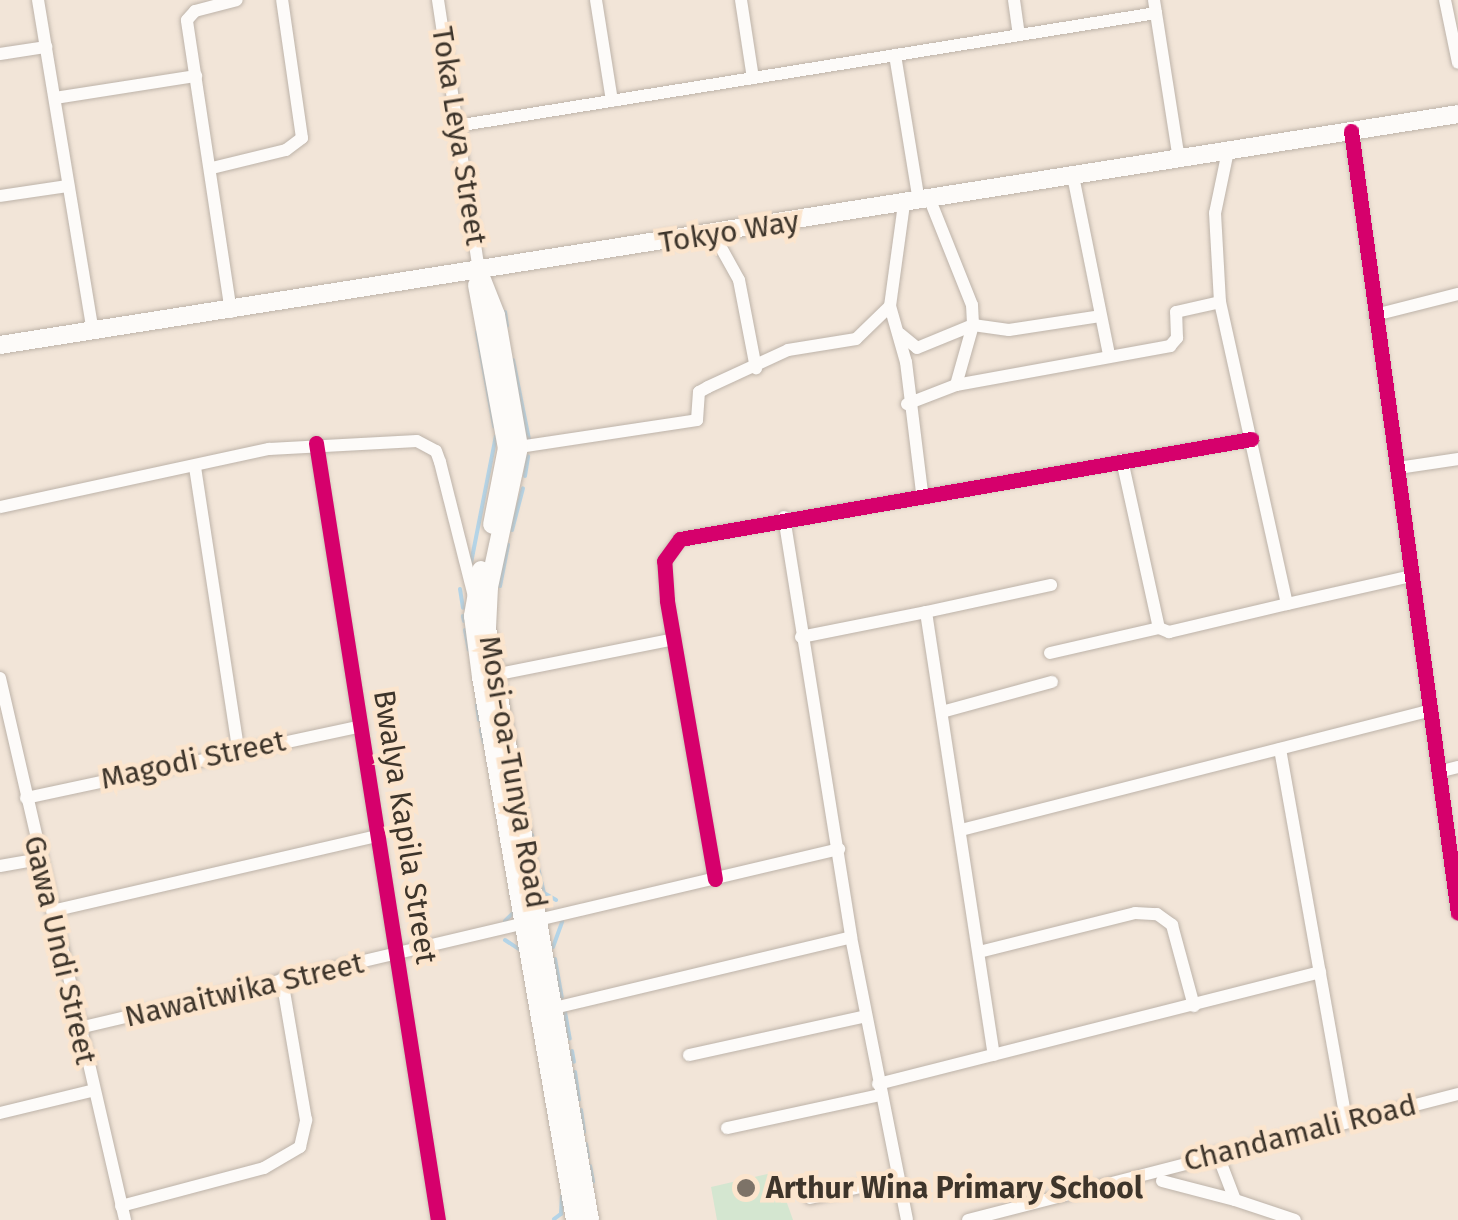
<!DOCTYPE html>
<html>
<head>
<meta charset="utf-8">
<style>
  body { margin:0 }
  #map { position:relative; width:1458px; height:1220px; overflow:hidden; background:#f2e5d8; font-family:"Fira Sans",sans-serif }
  div>[style] { position:absolute }
  .green>* { inset:0; background:#d4e6d0 }
  .stream>* { height:4px; margin:-2px; padding:0 2px; transform-origin:2px; border-radius:2px; background:#b4d4e7 }
  .roads { filter:drop-shadow(0 0 2px #bdb3a9) drop-shadow(0 0 2px #bdb3a9) }
  .street>* { height:12px; margin:-6px; padding:0 6px; transform-origin:6px; border-radius:6px; background:#fdfbf9 }
  .secondary>* { height:18px; margin:-9px; padding:0 9px; transform-origin:9px; border-radius:9px; background:#fdfbf9 }
  .cycleway>* { height:15px; margin:-7.5px; padding:0 7.5px; transform-origin:7.5px; border-radius:7.5px; background:#d6006c }
  .dots>* { width:28px; height:28px; translate:-50% -50%; box-sizing:border-box; border:5px solid #fce5cd; border-radius:50% }
  span { translate:-50% -50%; white-space:nowrap; text-align:center; line-height:1.15; -webkit-text-stroke:9px #fce5cd; paint-order:stroke }
  .street-label { font-size:30px; color:#3e352b }
  .poi-label { font-size:30px; color:#3e352b; font-weight:700 }
  .left { translate:0 -50%; text-align:left }
</style>
</head>
<body>
<div id="map">
  <div class="green">
    <i style="clip-path:polygon(776px 1172px,793px 1220px,717px 1220px,711px 1187px)"></i>
  </div>
  <div class="stream">
    <i style="left:505px;top:312px;width:14px;rotate:82deg"></i>
    <i style="left:477px;top:332px;width:96px;rotate:79.7deg"></i>
    <i style="left:513px;top:360px;width:81px;rotate:78.6deg"></i>
    <i style="left:525px;top:476px;width:20px;rotate:-81deg"></i>
    <i style="left:512px;top:530px;width:43px;rotate:-75.3deg"></i>
    <i style="left:471px;top:563px;width:129px;rotate:-78.9deg"></i>
    <i style="left:500px;top:586px;width:42px;rotate:-79deg"></i>
    <i style="left:460px;top:589px;width:19px;rotate:81deg"></i>
    <i style="left:463px;top:616px;width:5px;rotate:79deg"></i>
    <i style="left:465px;top:630px;width:20px;rotate:79deg"></i>
    <i style="left:477px;top:705px;width:15px;rotate:82deg"></i>
    <i style="left:481px;top:730px;width:13px;rotate:77deg"></i>
    <i style="left:525px;top:794px;width:31px;rotate:79deg"></i>
    <i style="left:532px;top:835px;width:15px;rotate:79deg"></i>
    <i style="left:537px;top:863px;width:31px;rotate:77deg"></i>
    <i style="left:544px;top:893px;width:14px;rotate:30deg"></i>
    <i style="left:505px;top:921px;width:14px;rotate:-45deg"></i>
    <i style="left:505px;top:940px;width:20px;rotate:33deg"></i>
    <i style="left:553px;top:947px;width:27px;rotate:-70deg"></i>
    <i style="left:555px;top:959px;width:39px;rotate:80deg"></i>
    <i style="left:565px;top:1012px;width:27px;rotate:80deg"></i>
    <i style="left:572px;top:1051px;width:11px;rotate:80deg"></i>
    <i style="left:575px;top:1072px;width:28px;rotate:82deg"></i>
    <i style="left:581px;top:1110px;width:22px;rotate:82deg"></i>
    <i style="left:586px;top:1144px;width:13px;rotate:81deg"></i>
    <i style="left:590px;top:1166px;width:16px;rotate:79deg"></i>
    <i style="left:554px;top:1219px;width:9px;rotate:-36deg"></i>
    <i style="left:561px;top:1214px;width:18px;rotate:-87deg"></i>
  </div>
  <div class="roads">
    <div class="street">
      <i style="left:38px;top:0;width:336px;rotate:80.6deg"></i>
      <i style="left:438px;top:0;width:275px;rotate:81.4deg"></i>
      <i style="left:596px;top:0;width:102px;rotate:81deg"></i>
      <i style="left:741px;top:0;width:79px;rotate:81.3deg"></i>
      <i style="left:1014px;top:0;width:35px;rotate:82deg"></i>
      <i style="left:1154px;top:0;width:161px;rotate:81.1deg"></i>
      <i style="left:1445px;top:0;width:64px;rotate:78.3deg"></i>
      <i style="left:0;top:54px;width:47px;rotate:-8.7deg"></i>
      <i style="left:895px;top:55px;width:149px;rotate:80.7deg"></i>
      <i style="left:55px;top:98px;width:143px;rotate:-8.9deg"></i>
      <i style="left:456px;top:126px;width:709px;rotate:-9.17deg"></i>
      <i style="left:1351px;top:131px;width:789px;rotate:82.21deg"></i>
      <i style="left:1228px;top:151px;width:63px;rotate:101.8deg"></i>
      <i style="left:1215px;top:213px;width:89px;rotate:86.8deg"></i>
      <i style="left:1220px;top:302px;width:309px;rotate:77.5deg"></i>
      <i style="left:1287px;top:604px;width:127px;rotate:-12.7deg"></i>
      <i style="left:212px;top:168px;width:76px;rotate:-13.7deg"></i>
      <i style="left:286px;top:150px;width:20px;rotate:-37deg"></i>
      <i style="left:302px;top:138px;width:139px;rotate:-98.2deg"></i>
      <i style="left:1073px;top:176px;width:183px;rotate:78.6deg"></i>
      <i style="left:0;top:196px;width:69px;rotate:-8.4deg"></i>
      <i style="left:930px;top:200px;width:113px;rotate:68.2deg"></i>
      <i style="left:972px;top:305px;width:20px;rotate:87deg"></i>
      <i style="left:973px;top:325px;width:62px;rotate:105.8deg"></i>
      <i style="left:904px;top:204px;width:103px;rotate:97.8deg"></i>
      <i style="left:890px;top:306px;width:58px;rotate:74.1deg"></i>
      <i style="left:906px;top:362px;width:131px;rotate:83deg"></i>
      <i style="left:714px;top:235px;width:51px;rotate:60.9deg"></i>
      <i style="left:739px;top:280px;width:90px;rotate:79.1deg"></i>
      <i style="left:231px;top:312px;width:295px;rotate:-98.6deg"></i>
      <i style="left:187px;top:20px;width:12px;rotate:-48deg"></i>
      <i style="left:195px;top:11px;width:43px;rotate:-14.7deg"></i>
      <i style="left:1375px;top:315px;width:86px;rotate:-14.2deg"></i>
      <i style="left:900px;top:334px;width:22px;rotate:39deg"></i>
      <i style="left:917px;top:348px;width:61px;rotate:-22.3deg"></i>
      <i style="left:973px;top:325px;width:36px;rotate:8deg"></i>
      <i style="left:1009px;top:330px;width:92px;rotate:-8.7deg"></i>
      <i style="left:907px;top:404px;width:53px;rotate:-21.2deg"></i>
      <i style="left:956px;top:385px;width:218px;rotate:-10.3deg"></i>
      <i style="left:1170px;top:346px;width:11px;rotate:-49deg"></i>
      <i style="left:1177px;top:338px;width:26px;rotate:-92deg"></i>
      <i style="left:1176px;top:312px;width:45px;rotate:-12.8deg"></i>
      <i style="left:316px;top:443px;width:787px;rotate:81.08deg"></i>
      <i style="left:519px;top:447px;width:180px;rotate:-8.6deg"></i>
      <i style="left:697px;top:420px;width:28px;rotate:-86deg"></i>
      <i style="left:699px;top:392px;width:10px;rotate:-29deg"></i>
      <i style="left:708px;top:387px;width:88px;rotate:-24.8deg"></i>
      <i style="left:788px;top:350px;width:69px;rotate:-9.2deg"></i>
      <i style="left:856px;top:339px;width:47px;rotate:-44.1deg"></i>
      <i style="left:1122px;top:460px;width:172px;rotate:77.6deg"></i>
      <i style="left:1159px;top:628px;width:11px;rotate:22deg"></i>
      <i style="left:1169px;top:632px;width:121px;rotate:-13.3deg"></i>
      <i style="left:195px;top:467px;width:285px;rotate:81.3deg"></i>
      <i style="left:1398px;top:468px;width:61px;rotate:-8.5deg"></i>
      <i style="left:0;top:507px;width:275px;rotate:-12.2deg"></i>
      <i style="left:269px;top:449px;width:148px;rotate:-3.1deg"></i>
      <i style="left:417px;top:441px;width:21px;rotate:28deg"></i>
      <i style="left:436px;top:451px;width:12px;rotate:70deg"></i>
      <i style="left:440px;top:462px;width:142px;rotate:75.8deg"></i>
      <i style="left:784px;top:517px;width:425px;rotate:80.9deg"></i>
      <i style="left:851px;top:937px;width:288px;rotate:78.8deg"></i>
      <i style="left:926px;top:612px;width:128px;rotate:-12.2deg"></i>
      <i style="left:801px;top:637px;width:127px;rotate:-11.3deg"></i>
      <i style="left:926px;top:612px;width:448px;rotate:81.3deg"></i>
      <i style="left:1050px;top:653px;width:112px;rotate:-12.9deg"></i>
      <i style="left:494px;top:675px;width:184px;rotate:-11.3deg"></i>
      <i style="left:0;top:678px;width:556px;rotate:77.01deg"></i>
      <i style="left:942px;top:712px;width:114px;rotate:-15.3deg"></i>
      <i style="left:1280px;top:749px;width:377px;rotate:79.9deg"></i>
      <i style="left:1438px;top:772px;width:21px;rotate:-14deg"></i>
      <i style="left:26px;top:798px;width:343px;rotate:-12.1deg"></i>
      <i style="left:961px;top:830px;width:483px;rotate:-14.3deg"></i>
      <i style="left:0;top:866px;width:41px;rotate:-9.9deg"></i>
      <i style="left:715px;top:879px;width:283px;rotate:-99.8deg"></i>
      <i style="left:667px;top:600px;width:39px;rotate:-94deg"></i>
      <i style="left:664px;top:561px;width:27px;rotate:-54deg"></i>
      <i style="left:680px;top:539px;width:580px;rotate:-9.93deg"></i>
      <i style="left:52px;top:911px;width:334px;rotate:-13deg"></i>
      <i style="left:979px;top:952px;width:161px;rotate:-14deg"></i>
      <i style="left:1135px;top:913px;width:22px;rotate:3deg"></i>
      <i style="left:1157px;top:914px;width:19px;rotate:36deg"></i>
      <i style="left:1172px;top:925px;width:84px;rotate:74.8deg"></i>
      <i style="left:554px;top:1008px;width:305px;rotate:-13.4deg"></i>
      <i style="left:79px;top:1028px;width:781px;rotate:-13.25deg"></i>
      <i style="left:689px;top:1055px;width:181px;rotate:-12.4deg"></i>
      <i style="left:878px;top:1084px;width:456px;rotate:-14.2deg"></i>
      <i style="left:0;top:1113px;width:94px;rotate:-13.6deg"></i>
      <i style="left:727px;top:1128px;width:157px;rotate:-12.2deg"></i>
      <i style="left:1217px;top:1153px;width:50px;rotate:69deg"></i>
      <i style="left:1235px;top:1200px;width:63px;rotate:18.4deg"></i>
      <i style="left:1162px;top:1181px;width:75px;rotate:14.6deg"></i>
      <i style="left:810px;top:1198px;width:90px;rotate:-12.2deg"></i>
      <i style="left:121px;top:1206px;width:148px;rotate:-14.9deg"></i>
      <i style="left:264px;top:1168px;width:42px;rotate:-30.3deg"></i>
      <i style="left:300px;top:1147px;width:28px;rotate:-77deg"></i>
      <i style="left:306px;top:1120px;width:143px;rotate:-99.7deg"></i>
      <i style="left:968px;top:1220px;width:506px;rotate:-14.42deg"></i>
    </div>
    <div class="secondary">
      <i style="left:479px;top:272px;width:46px;rotate:68.4deg"></i>
      <i style="left:496px;top:315px;width:134px;rotate:80.1deg"></i>
      <i style="left:519px;top:447px;width:143px;rotate:102.1deg"></i>
      <i style="left:489px;top:587px;width:41px;rotate:92.8deg"></i>
      <i style="left:487px;top:628px;width:601px;rotate:80.13deg"></i>
      <i style="left:477px;top:285px;width:166px;rotate:79.6deg"></i>
      <i style="left:507px;top:448px;width:78px;rotate:101deg"></i>
      <i style="left:0;top:345px;width:1476px;rotate:-9deg"></i>
      <i style="left:481px;top:570px;width:47px;rotate:99.9deg"></i>
      <i style="left:473px;top:616px;width:62px;rotate:82.5deg"></i>
      <i style="left:481px;top:677px;width:551px;rotate:80.18deg"></i>
    </div>
  </div>
  <div class="cycleway">
    <i style="left:1351px;top:131px;width:789px;rotate:82.21deg"></i>
    <i style="left:316px;top:443px;width:787px;rotate:81.08deg"></i>
    <i style="left:715px;top:879px;width:283px;rotate:-99.8deg"></i>
    <i style="left:667px;top:600px;width:39px;rotate:-94deg"></i>
    <i style="left:664px;top:561px;width:27px;rotate:-54deg"></i>
    <i style="left:680px;top:539px;width:580px;rotate:-9.93deg"></i>
  </div>
  <div class="dots">
    <i style="left:746px;top:1188px;background:#7d7368"></i>
  </div>
  <div class="street-label">
    <span style="left:459px;top:136px;rotate:81deg">Toka Leya Street</span>
    <span style="left:729px;top:232px;rotate:-9deg">Tokyo Way</span>
    <span style="left:193px;top:760px;rotate:-12deg">Magodi Street</span>
    <span style="left:513px;top:772px;rotate:80deg">Mosi-oa-Tunya Road</span>
    <span style="left:405px;top:827px;rotate:81deg">Bwalya Kapila Street</span>
    <span style="left:60px;top:950px;rotate:77deg">Gawa Undi Street</span>
    <span style="left:244px;top:990px;rotate:-13deg">Nawaitwika Street</span>
    <span style="left:1300px;top:1133px;rotate:-14deg">Chandamali Road</span>
  </div>
  <div class="poi-label">
    <span class="left" style="left:766px;top:1188px">Arthur Wina Primary School</span>
  </div>
</div>
</body>
</html>
